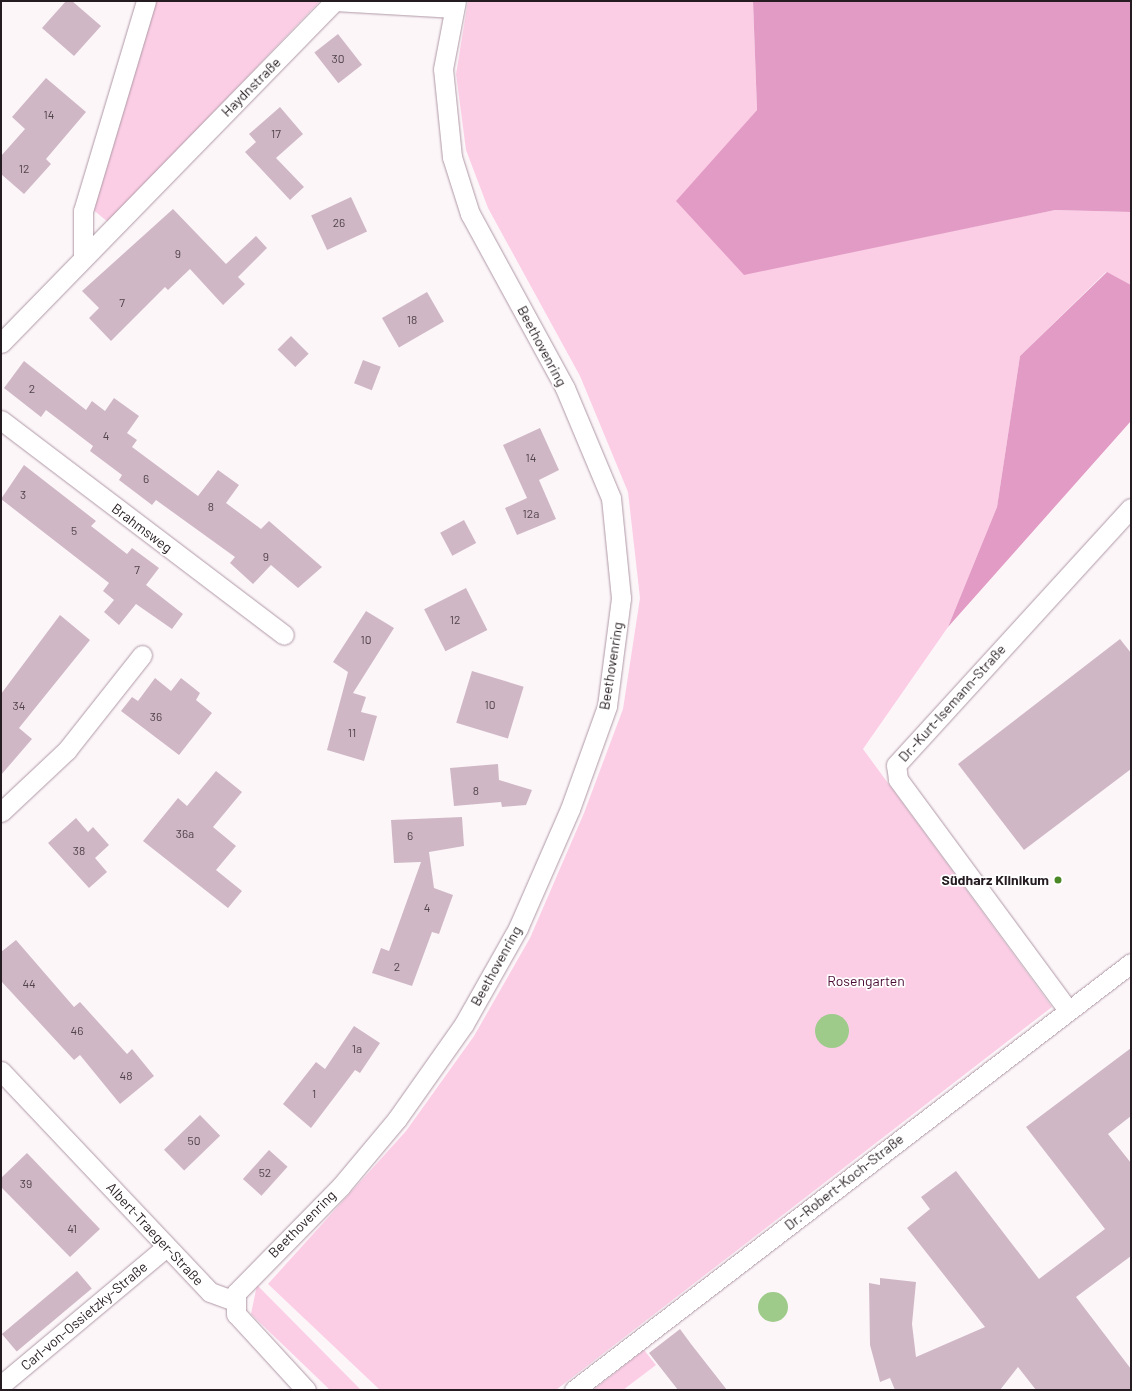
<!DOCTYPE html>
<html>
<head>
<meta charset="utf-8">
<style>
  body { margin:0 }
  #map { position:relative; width:1132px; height:1391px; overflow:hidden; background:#fcf6f9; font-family:Barlow,sans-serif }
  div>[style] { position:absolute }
  .green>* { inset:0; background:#fbcee6 }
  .forest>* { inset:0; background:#e29bc4 }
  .water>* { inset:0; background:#9eca8a }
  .round { border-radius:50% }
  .building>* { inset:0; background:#d0b7c5; transform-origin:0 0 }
  .roads { filter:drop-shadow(0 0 1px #b098a5) drop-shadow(0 0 1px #b098a5) }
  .street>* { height:19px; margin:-9.5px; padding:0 9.5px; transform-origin:9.5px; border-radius:9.5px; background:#fff }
  .dots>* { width:11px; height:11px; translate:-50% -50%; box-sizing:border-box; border:2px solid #fff; border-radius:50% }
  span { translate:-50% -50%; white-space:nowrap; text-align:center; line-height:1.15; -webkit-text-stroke:3.5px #fff; paint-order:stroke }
  .number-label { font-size:12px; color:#50434a }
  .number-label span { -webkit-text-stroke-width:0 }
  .street-label { font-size:14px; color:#251c21 }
  .poi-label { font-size:14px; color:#251c21; font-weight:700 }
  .right { translate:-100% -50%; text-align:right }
  .park-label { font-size:14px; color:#4b0d36 }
  .frame { position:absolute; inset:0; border:2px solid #251c21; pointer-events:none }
</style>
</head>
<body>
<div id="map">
  <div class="green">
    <i style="clip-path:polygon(156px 1px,320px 1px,108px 222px,91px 208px)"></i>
    <i style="clip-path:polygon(468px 1px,753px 1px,757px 110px,677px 201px,744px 274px,1055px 210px,1131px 212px,1131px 285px,1106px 272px,1020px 356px,997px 507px,948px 627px,863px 749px,1052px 1007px,556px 1390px,380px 1390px,268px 1284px,406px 1131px,474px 1036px,530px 938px,584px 813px,623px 709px,640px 598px,628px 492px,580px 376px,488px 208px,466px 150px,456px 74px)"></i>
    <i style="clip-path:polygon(257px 1285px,360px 1389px,360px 1390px,330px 1390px,251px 1314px)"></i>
    <i style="clip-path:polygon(644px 1350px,656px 1365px,623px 1390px,593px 1390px)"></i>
  </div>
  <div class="forest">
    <i style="clip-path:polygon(753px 1px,1131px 1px,1131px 212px,1055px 210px,744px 275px,676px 201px,757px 110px)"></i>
    <i style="clip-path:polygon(1107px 272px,1131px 285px,1131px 421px,948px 627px,997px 507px,1020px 356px)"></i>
  </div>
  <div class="water">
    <i class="round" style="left:815px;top:1014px;width:34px;height:34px"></i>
    <i class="round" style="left:758px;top:1292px;width:30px;height:30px"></i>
  </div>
  <div class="building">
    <i style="clip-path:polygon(66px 1px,72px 1px,101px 26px,74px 56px,42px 28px)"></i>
    <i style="left:338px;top:34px;width:39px;height:30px;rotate:52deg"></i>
    <i style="clip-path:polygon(46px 78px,86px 112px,46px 159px,51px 164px,24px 194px,1px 174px,1px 156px,25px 129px,12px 117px)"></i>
    <i style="clip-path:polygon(280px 107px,303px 134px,276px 158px,304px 187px,290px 200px,245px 152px,256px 142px,249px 134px)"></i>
    <i style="left:351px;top:197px;width:38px;height:44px;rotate:65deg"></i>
    <i style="clip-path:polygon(173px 209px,226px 264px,256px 236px,267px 248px,238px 277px,245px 284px,223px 305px,190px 269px,168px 290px,165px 287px,111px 341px,89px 318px,99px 308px,82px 291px)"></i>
    <i style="left:427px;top:292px;width:34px;height:52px;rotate:60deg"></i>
    <i style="left:291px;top:336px;width:25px;height:19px;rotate:45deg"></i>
    <i style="left:363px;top:360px;width:19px;height:25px;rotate:21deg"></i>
    <i style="clip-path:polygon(24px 361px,86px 410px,92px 401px,105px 411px,114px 398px,139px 416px,127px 433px,137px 440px,132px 447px,198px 496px,218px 470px,239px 485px,226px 503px,261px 529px,269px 521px,322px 567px,298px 588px,271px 565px,253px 584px,230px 563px,235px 557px,156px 500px,152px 505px,119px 480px,122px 475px,90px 451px,93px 446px,46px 410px,41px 417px,4px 388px)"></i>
    <i style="clip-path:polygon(540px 428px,559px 470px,539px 480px,556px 519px,517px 535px,505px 508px,527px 498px,503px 445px)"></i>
    <i style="clip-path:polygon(24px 465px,96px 521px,91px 526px,127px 554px,132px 548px,159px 568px,146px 585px,183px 614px,172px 629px,136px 604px,119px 625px,104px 612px,114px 600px,103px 591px,109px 583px,1px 499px)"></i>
    <i style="left:464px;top:520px;width:26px;height:27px;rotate:62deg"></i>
    <i style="left:466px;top:588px;width:47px;height:47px;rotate:63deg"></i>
    <i style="clip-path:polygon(366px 611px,394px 628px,353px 693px,366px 697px,361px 712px,377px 716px,364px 761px,327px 750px,348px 672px,333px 662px)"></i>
    <i style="clip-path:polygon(60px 615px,90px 640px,19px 728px,32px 739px,1px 775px,1px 694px)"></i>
    <i style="clip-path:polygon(1120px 639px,1131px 653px,1131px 769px,1024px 850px,958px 764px)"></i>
    <i style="left:472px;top:671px;width:54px;height:54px;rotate:17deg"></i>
    <i style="clip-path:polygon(155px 678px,171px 691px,181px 678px,200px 693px,196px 700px,212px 713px,179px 755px,121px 711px,132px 697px,138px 701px)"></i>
    <i style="clip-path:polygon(498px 764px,499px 780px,532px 790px,526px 805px,502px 807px,501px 802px,454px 806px,450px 768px)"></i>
    <i style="clip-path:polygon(216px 771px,242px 792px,213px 827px,236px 846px,216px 870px,242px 891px,228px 908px,143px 841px,178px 798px,187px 806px)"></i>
    <i style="clip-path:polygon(462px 817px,464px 846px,429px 852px,434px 888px,453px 895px,439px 934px,432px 932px,412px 986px,372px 973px,381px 948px,389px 951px,421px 862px,394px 863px,391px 820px)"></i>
    <i style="clip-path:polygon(76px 818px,88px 832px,93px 827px,109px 845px,95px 858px,107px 872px,89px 888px,48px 843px)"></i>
    <i style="clip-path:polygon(16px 940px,74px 1007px,80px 1002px,127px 1054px,132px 1049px,154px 1076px,120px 1104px,80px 1055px,74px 1060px,1px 981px,1px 952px)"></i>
    <i style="clip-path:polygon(354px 1026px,380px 1043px,360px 1073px,355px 1070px,311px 1128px,283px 1104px,316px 1062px,325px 1069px)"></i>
    <i style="clip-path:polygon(1131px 1048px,1131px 1116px,1108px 1134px,1131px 1163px,1131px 1256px,1076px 1297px,1131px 1369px,1131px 1390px,1036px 1390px,1018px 1367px,1000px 1390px,895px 1390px,890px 1378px,880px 1382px,870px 1345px,869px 1283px,880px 1285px,880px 1278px,916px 1282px,912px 1324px,916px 1357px,985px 1327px,907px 1228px,930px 1209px,921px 1197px,956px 1171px,1039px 1279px,1105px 1229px,1026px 1127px)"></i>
    <i style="left:200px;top:1115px;width:29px;height:50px;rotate:46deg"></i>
    <i style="left:269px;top:1150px;width:25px;height:39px;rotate:42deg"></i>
    <i style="clip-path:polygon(27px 1153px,100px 1229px,70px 1257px,1px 1187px,1px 1178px)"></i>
    <i style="left:77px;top:1271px;width:23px;height:98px;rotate:50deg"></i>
    <i style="clip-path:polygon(680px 1329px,691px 1344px,727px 1390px,678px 1390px,660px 1367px,649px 1353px)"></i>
  </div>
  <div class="roads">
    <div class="street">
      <i style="left:83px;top:257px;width:46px;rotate:-90deg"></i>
      <i style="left:83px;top:211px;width:219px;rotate:-73.3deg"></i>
      <i style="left:1px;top:343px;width:478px;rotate:-45.7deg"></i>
      <i style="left:335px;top:1px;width:119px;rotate:3.4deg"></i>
      <i style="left:1px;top:420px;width:355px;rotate:37.2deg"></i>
      <i style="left:1px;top:812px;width:91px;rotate:-43.2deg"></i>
      <i style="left:67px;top:750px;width:121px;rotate:-51.7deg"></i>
      <i style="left:1068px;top:1010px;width:287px;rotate:-126.4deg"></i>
      <i style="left:898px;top:779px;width:14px;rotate:-98deg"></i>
      <i style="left:896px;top:765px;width:348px;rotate:-47.6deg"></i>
      <i style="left:1px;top:1071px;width:304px;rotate:46.6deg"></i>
      <i style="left:210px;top:1292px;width:27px;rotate:20deg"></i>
      <i style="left:1px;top:1385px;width:215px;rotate:-39.9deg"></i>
      <i style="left:306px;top:1390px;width:103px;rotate:-132.6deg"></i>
      <i style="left:236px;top:1314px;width:21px;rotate:-90deg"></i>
      <i style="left:236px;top:1293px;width:150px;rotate:-45.5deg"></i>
      <i style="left:341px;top:1186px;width:87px;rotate:-50.1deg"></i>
      <i style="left:397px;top:1119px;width:116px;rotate:-54.8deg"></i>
      <i style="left:464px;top:1024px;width:110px;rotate:-60.6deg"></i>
      <i style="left:518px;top:928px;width:130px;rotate:-66.4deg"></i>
      <i style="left:570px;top:809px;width:109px;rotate:-70.2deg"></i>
      <i style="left:607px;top:706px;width:109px;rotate:-82.6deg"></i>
      <i style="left:621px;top:598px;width:100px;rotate:-95.7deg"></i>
      <i style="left:611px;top:498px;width:119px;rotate:-112.7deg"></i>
      <i style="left:565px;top:388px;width:198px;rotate:-118.6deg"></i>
      <i style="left:470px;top:214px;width:60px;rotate:-107.5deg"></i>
      <i style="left:452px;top:157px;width:88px;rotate:-95.8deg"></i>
      <i style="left:443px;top:69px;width:69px;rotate:-79.2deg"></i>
      <i style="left:574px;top:1390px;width:702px;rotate:-37.47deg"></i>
    </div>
  </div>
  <div class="dots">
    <i style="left:1058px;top:880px;background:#4b8726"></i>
  </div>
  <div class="number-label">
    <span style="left:338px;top:59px">30</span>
    <span style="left:49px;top:115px">14</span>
    <span style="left:276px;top:134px">17</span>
    <span style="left:24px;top:169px">12</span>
    <span style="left:339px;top:223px">26</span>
    <span style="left:178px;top:254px">9</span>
    <span style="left:122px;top:303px">7</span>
    <span style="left:412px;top:320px">18</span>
    <span style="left:32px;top:389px">2</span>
    <span style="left:106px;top:436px">4</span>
    <span style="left:531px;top:458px">14</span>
    <span style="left:146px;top:479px">6</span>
    <span style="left:23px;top:495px">3</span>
    <span style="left:211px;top:507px">8</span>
    <span style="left:531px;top:514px">12a</span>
    <span style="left:74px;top:531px">5</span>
    <span style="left:266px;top:557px">9</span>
    <span style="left:137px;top:570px">7</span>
    <span style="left:455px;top:620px">12</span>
    <span style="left:366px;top:640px">10</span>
    <span style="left:490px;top:705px">10</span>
    <span style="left:19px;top:706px">34</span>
    <span style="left:156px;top:717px">36</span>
    <span style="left:352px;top:733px">11</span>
    <span style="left:476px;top:791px">8</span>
    <span style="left:185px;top:834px">36a</span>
    <span style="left:410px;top:836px">6</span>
    <span style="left:79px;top:851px">38</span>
    <span style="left:427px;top:908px">4</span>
    <span style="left:397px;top:967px">2</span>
    <span style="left:29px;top:984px">44</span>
    <span style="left:77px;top:1031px">46</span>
    <span style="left:357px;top:1049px">1a</span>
    <span style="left:126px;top:1076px">48</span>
    <span style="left:314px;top:1094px">1</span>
    <span style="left:194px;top:1141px">50</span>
    <span style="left:265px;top:1173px">52</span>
    <span style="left:26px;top:1184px">39</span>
    <span style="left:72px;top:1229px">41</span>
  </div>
  <div class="street-label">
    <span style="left:251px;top:87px;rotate:-45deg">Haydnstraße</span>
    <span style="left:542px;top:346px;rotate:62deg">Beethovenring</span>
    <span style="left:142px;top:528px;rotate:37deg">Brahmsweg</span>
    <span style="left:611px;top:666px;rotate:-81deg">Beethovenring</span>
    <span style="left:952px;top:703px;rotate:-48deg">Dr.-Kurt-Isemann-Straße</span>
    <span style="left:496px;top:966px;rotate:-61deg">Beethovenring</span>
    <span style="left:844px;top:1182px;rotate:-38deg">Dr.-Robert-Koch-Straße</span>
    <span style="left:302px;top:1224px;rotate:-45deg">Beethovenring</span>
    <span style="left:155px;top:1234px;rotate:47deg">Albert-Traeger-Straße</span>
    <span style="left:84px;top:1316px;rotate:-40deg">Carl-von-Ossietzky-Straße</span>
  </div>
  <div class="poi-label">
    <span class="right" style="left:1049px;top:880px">Südharz Klinikum</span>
  </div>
  <div class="park-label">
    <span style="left:866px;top:981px">Rosengarten</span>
  </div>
  <div class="frame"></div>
</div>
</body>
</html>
